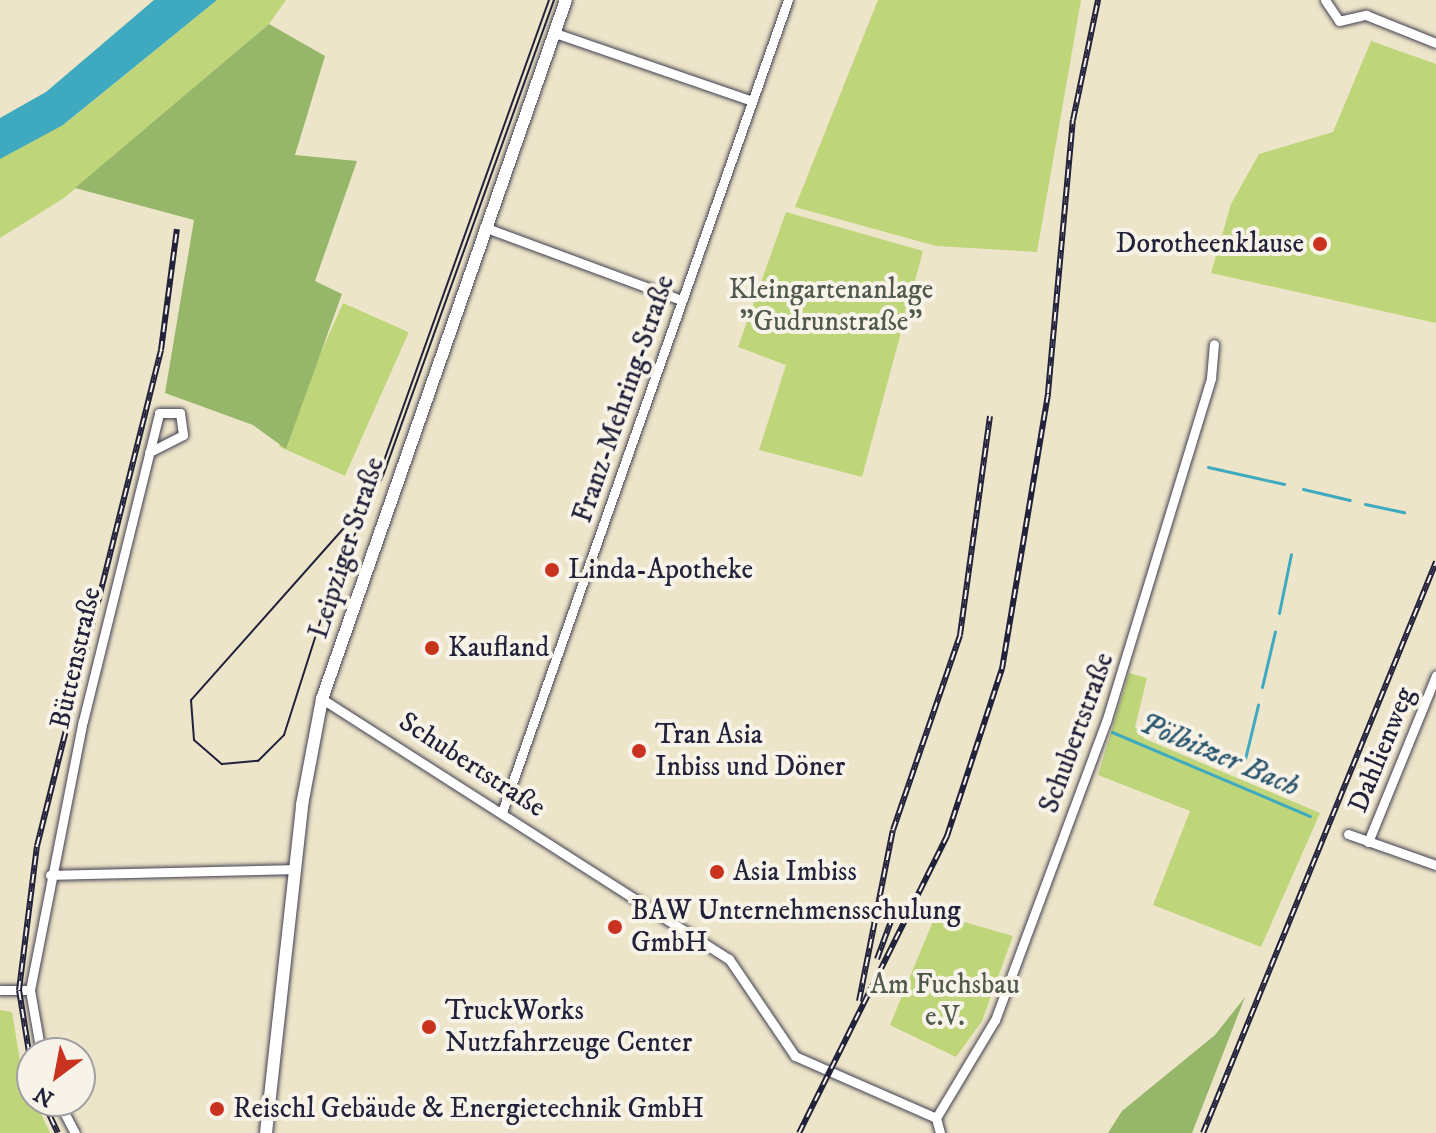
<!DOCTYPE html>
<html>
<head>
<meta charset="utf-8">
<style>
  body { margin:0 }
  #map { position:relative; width:1436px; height:1133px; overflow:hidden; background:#ede5c9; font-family:"IM FELL DW Pica",serif }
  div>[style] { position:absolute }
  .green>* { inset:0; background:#bed579; transform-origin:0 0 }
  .forest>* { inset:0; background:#96b669 }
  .water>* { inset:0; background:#3faabf }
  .stream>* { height:3px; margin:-1.5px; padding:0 1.5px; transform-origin:1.5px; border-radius:1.5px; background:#3faabf }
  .roads { filter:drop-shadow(0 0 2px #403f50) drop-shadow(0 0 2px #403f50) }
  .minor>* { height:9px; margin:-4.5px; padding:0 4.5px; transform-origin:4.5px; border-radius:4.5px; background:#fff }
  .tertiary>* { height:12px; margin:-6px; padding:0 6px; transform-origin:6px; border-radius:6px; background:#fff }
  .tram>* { height:2px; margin:-1px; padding:0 1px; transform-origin:1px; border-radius:1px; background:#22223b }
  .rail>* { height:6px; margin-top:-3px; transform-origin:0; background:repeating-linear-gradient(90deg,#f7f3e8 0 9px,#22223b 0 18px); box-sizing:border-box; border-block:2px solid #22223b }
  .dots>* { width:22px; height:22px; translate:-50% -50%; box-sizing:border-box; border:4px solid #f7f3e8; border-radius:50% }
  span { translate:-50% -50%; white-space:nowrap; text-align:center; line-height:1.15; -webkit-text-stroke:8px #f7f3e8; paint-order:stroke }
  .poi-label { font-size:28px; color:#22223b }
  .right { translate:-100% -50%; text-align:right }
  .left { translate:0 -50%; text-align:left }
  .park-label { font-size:28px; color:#51584e }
  .street-label { font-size:28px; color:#22223b }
  .water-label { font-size:30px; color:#2e5870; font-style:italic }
  .north { position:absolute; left:16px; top:1037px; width:80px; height:80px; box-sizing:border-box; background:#f7f3e8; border:2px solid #a29fa3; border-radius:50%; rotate:212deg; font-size:22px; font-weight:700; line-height:32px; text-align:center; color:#22223b }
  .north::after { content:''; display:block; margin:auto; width:28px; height:36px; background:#c8321e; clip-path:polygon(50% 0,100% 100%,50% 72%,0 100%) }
</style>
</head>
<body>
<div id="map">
  <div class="green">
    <i style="clip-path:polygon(217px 0,286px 0,269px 24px,64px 198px,0 238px,0 158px,67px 122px)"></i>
    <i style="clip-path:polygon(878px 0,1081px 0,1037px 252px,936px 246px,795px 207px)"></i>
    <i style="clip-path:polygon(1371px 41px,1436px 64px,1436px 323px,1211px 273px,1231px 204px,1259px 154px,1333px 132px)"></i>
    <i style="clip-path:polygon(786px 212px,923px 251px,862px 477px,759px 450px,786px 365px,738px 347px)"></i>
    <i style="left:343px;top:303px;width:72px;height:157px;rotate:24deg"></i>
    <i style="clip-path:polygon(1129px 673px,1147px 678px,1135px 727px,1145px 739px,1320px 813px,1261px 947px,1153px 905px,1190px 811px,1098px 775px)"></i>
    <i style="clip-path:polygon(936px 914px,1013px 936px,982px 1021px,956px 1057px,890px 1025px)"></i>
    <i style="clip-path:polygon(0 1010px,12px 1012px,22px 1073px,50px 1133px,0 1133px)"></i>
  </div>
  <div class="forest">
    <i style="clip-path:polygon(269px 24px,325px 56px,295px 155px,357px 161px,315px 281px,342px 294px,286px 449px,253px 425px,165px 393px,194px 220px,75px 188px)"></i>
    <i style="clip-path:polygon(1245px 997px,1192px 1133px,1108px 1133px,1122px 1111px,1215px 1035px)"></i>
  </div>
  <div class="water">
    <i style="clip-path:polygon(154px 0,217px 0,63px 125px,0 159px,0 118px,46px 92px)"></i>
  </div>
  <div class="stream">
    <i style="left:1208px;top:467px;width:78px;rotate:12.6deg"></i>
    <i style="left:1303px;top:489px;width:48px;rotate:13.2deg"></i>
    <i style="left:1365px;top:504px;width:40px;rotate:12deg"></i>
    <i style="left:1279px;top:613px;width:60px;rotate:-78.5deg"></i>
    <i style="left:1262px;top:687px;width:57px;rotate:-76.9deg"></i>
    <i style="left:1112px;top:732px;width:215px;rotate:23deg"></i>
    <i style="left:1245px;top:759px;width:56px;rotate:-76.5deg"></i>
  </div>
  <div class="roads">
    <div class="minor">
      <i style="left:1325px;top:0;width:25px;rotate:56deg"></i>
      <i style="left:1339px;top:21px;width:28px;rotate:-13deg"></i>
      <i style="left:1366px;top:15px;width:75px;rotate:21.8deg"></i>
      <i style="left:555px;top:33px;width:208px;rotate:19deg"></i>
      <i style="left:484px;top:227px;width:210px;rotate:20.3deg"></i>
      <i style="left:322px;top:699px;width:483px;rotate:32.6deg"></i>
      <i style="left:729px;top:959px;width:117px;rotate:55.8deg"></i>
      <i style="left:795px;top:1056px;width:154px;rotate:23.7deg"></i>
      <i style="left:936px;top:1118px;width:114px;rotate:-59deg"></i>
      <i style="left:995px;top:1020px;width:318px;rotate:-69.6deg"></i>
      <i style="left:1106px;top:722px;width:360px;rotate:-73deg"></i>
      <i style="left:1211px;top:378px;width:34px;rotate:-85deg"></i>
      <i style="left:502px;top:812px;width:861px;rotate:-70.6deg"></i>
      <i style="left:1348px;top:834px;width:93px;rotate:19.4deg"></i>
      <i style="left:1368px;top:842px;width:180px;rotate:-67.8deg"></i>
      <i style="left:50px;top:875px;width:244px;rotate:-1.4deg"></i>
      <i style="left:0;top:990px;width:30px"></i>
      <i style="left:41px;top:1053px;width:64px;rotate:-99.9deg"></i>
      <i style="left:30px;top:990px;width:274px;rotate:-78.9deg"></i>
      <i style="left:83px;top:721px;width:317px;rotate:-76.1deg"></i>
      <i style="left:159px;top:413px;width:21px"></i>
      <i style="left:180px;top:413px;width:22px;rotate:82deg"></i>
      <i style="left:183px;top:435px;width:38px;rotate:153deg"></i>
      <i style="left:58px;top:1101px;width:36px;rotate:62deg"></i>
      <i style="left:936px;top:1118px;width:16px;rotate:75deg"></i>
    </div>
    <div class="tertiary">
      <i style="left:266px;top:1133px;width:330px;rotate:-83.7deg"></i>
      <i style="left:302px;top:805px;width:108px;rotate:-79.3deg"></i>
      <i style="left:322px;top:699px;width:740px;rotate:-70.76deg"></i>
    </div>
  </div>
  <div class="tram">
    <i style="left:549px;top:0;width:510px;rotate:109.71deg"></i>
    <i style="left:377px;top:480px;width:36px;rotate:120deg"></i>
    <i style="left:359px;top:511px;width:253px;rotate:131.6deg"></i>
    <i style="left:191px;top:700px;width:40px;rotate:85.7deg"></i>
    <i style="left:194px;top:740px;width:37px;rotate:41deg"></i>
    <i style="left:222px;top:764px;width:36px;rotate:-5deg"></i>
    <i style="left:258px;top:761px;width:37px;rotate:-45deg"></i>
    <i style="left:284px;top:735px;width:165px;rotate:-72.3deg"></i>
    <i style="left:334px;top:578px;width:116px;rotate:-64.5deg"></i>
    <i style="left:384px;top:473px;width:503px;rotate:-70.23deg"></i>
  </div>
  <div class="rail">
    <i style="left:877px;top:959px;width:49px;rotate:-69.7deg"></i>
    <i style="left:859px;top:1001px;width:174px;rotate:-78.8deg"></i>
    <i style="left:893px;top:830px;width:206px;rotate:-71deg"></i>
    <i style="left:960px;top:635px;width:221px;rotate:-82.2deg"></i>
    <i style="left:32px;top:1071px;width:82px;rotate:-99.1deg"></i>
    <i style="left:19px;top:990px;width:145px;rotate:-82.9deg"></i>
    <i style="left:37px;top:846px;width:511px;rotate:-75.96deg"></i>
    <i style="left:161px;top:350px;width:122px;rotate:-82.5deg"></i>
    <i style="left:43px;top:1101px;width:35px;rotate:65deg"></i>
    <i style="left:799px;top:1133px;width:332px;rotate:-63.5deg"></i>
    <i style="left:947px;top:836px;width:176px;rotate:-71.8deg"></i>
    <i style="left:1002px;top:669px;width:280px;rotate:-80.5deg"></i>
    <i style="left:1048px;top:393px;width:274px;rotate:-84.8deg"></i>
    <i style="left:1073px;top:120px;width:123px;rotate:-78.2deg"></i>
    <i style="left:1203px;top:1133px;width:617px;rotate:-67.8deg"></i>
  </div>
  <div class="dots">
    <i style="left:1320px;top:244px;background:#c8321e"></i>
    <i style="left:552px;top:570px;background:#c8321e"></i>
    <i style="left:432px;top:648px;background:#c8321e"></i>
    <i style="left:639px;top:751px;background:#c8321e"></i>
    <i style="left:717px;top:872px;background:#c8321e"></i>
    <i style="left:615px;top:927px;background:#c8321e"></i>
    <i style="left:429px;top:1027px;background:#c8321e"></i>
    <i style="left:217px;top:1109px;background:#c8321e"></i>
  </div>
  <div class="poi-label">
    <span class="right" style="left:1304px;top:244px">Dorotheenklause</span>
    <span class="left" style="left:568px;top:570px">Linda-Apotheke</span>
    <span class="left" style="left:448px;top:648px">Kaufland</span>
    <span class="left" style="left:655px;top:751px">Tran Asia<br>Inbiss und Döner</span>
    <span class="left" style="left:733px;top:872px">Asia Imbiss</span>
    <span class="left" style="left:631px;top:927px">BAW Unternehmensschulung<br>GmbH</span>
    <span class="left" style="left:445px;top:1027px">TruckWorks<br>Nutzfahrzeuge Center</span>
    <span class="left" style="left:233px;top:1109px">Reischl Gebäude &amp; Energietechnik GmbH</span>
  </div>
  <div class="park-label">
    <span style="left:831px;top:306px">Kleingartenanlage<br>"Gudrunstraße"</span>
    <span style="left:945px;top:1001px">Am Fuchsbau<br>e.V.</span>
  </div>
  <div class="street-label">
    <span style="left:624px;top:399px;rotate:-71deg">Franz-Mehring-Straße</span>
    <span style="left:347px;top:548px;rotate:-72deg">Leipziger Straße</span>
    <span style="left:76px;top:658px;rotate:-77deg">Büttenstraße</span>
    <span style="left:1077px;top:733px;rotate:-70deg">Schubertstraße</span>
    <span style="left:1382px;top:750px;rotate:-68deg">Dahlienweg</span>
    <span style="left:472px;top:765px;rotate:33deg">Schubertstraße</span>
  </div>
  <div class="water-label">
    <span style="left:1219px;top:756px;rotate:23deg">Pölbitzer Bach</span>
  </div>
  <div class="north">N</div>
</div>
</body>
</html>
